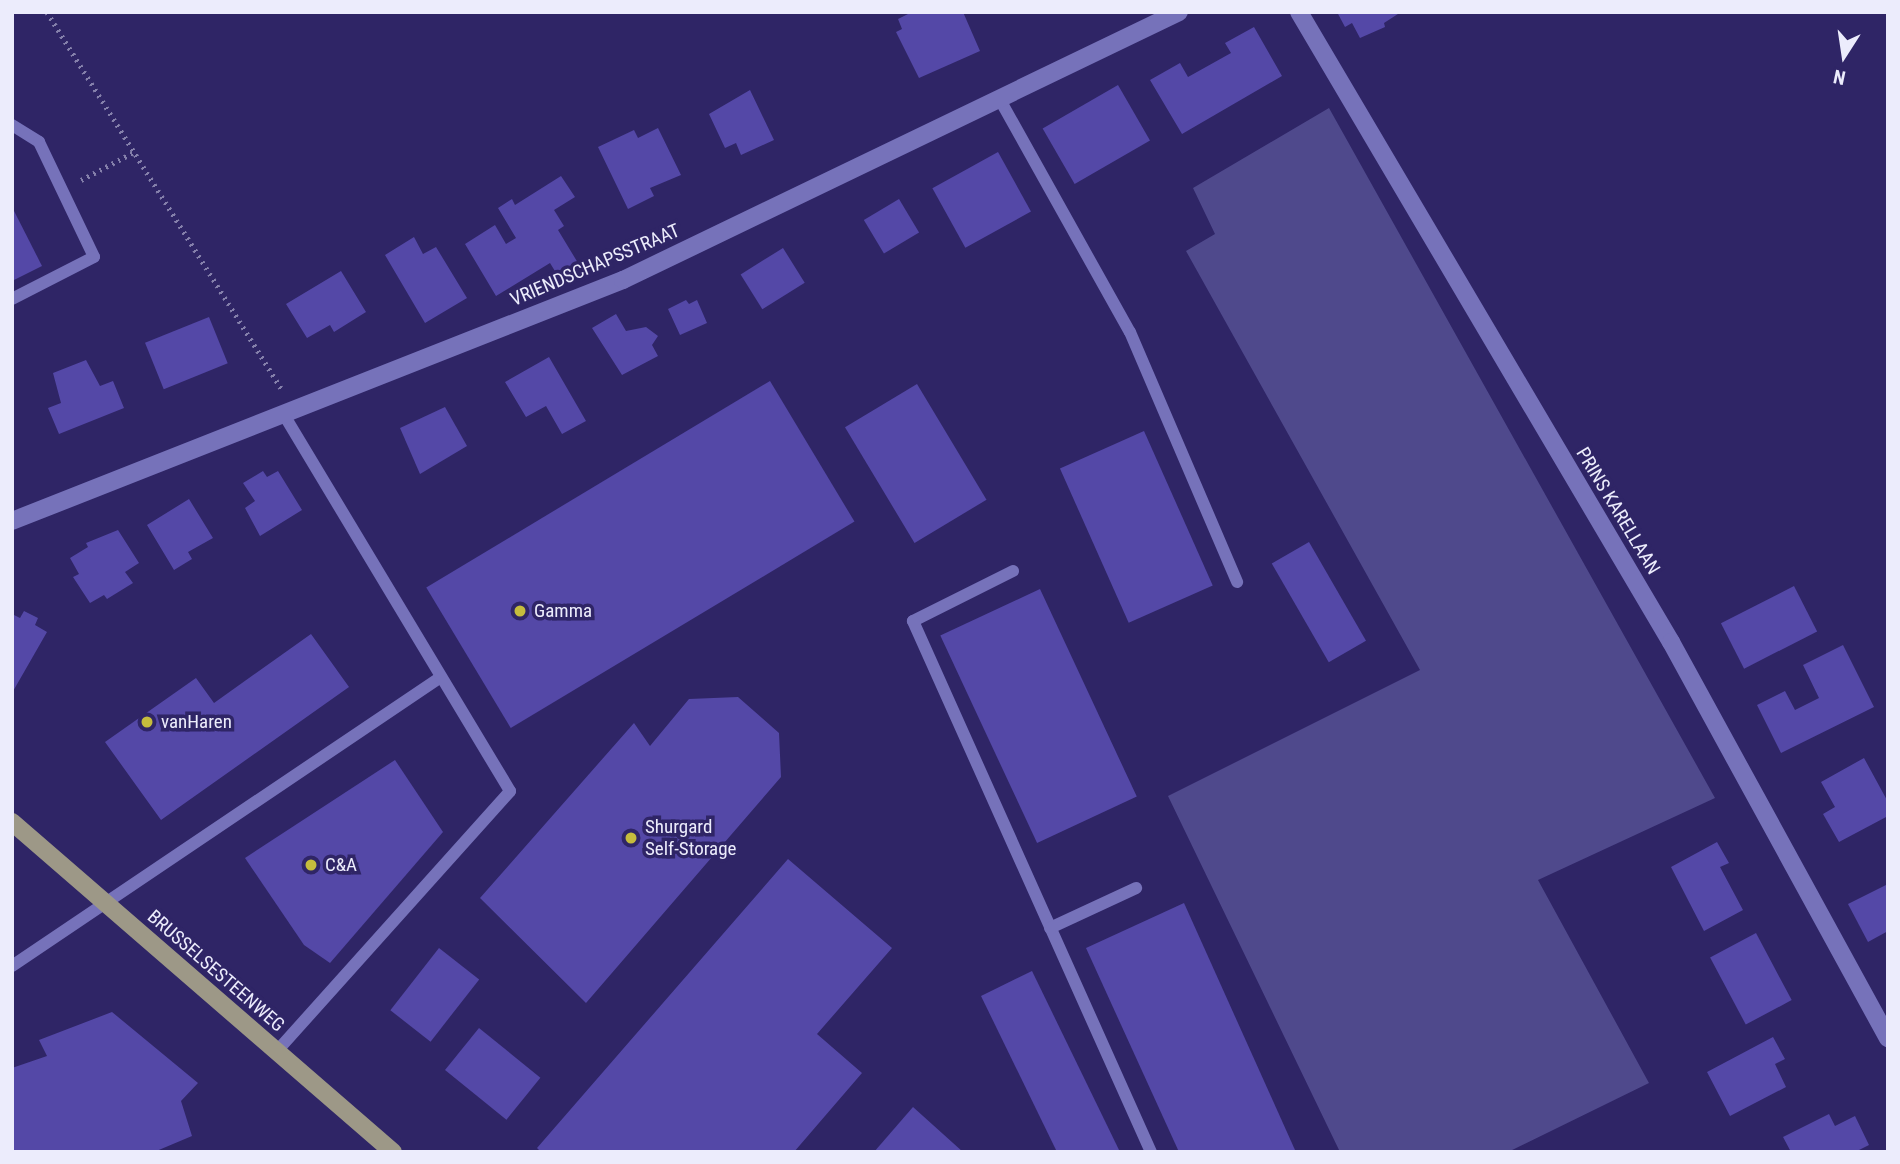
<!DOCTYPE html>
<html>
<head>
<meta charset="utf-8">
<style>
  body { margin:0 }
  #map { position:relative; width:1900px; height:1164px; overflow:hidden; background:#2f2566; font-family:"Roboto Condensed",sans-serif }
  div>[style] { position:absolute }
  .green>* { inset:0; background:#4f498c }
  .building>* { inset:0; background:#5448a7; transform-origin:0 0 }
  .path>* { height:4.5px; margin-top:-2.25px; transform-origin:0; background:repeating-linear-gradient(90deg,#8580ab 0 2px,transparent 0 7px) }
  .lane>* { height:12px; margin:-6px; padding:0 6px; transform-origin:6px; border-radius:6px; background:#7672ba }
  .street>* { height:18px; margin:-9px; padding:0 9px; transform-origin:9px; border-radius:9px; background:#7672ba }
  .primary>* { height:18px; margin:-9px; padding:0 9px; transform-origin:9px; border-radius:9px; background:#9d9887 }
  .dots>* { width:19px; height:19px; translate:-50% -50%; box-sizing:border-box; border:4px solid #2f2566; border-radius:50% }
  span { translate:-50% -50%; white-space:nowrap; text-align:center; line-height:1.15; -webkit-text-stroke:7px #2f2566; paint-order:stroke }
  .street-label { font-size:19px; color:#ececfc }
  .poi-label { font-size:19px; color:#ececfc }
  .left { translate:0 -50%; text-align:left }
  .frame { position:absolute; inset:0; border:14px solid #ececfc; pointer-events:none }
  .north { position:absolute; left:1809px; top:21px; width:70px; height:70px; -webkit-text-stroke:5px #2f2566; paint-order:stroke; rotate:192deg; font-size:19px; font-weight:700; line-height:28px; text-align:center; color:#ececfc }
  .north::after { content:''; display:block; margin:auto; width:24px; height:32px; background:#ececfc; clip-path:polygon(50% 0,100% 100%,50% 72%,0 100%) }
</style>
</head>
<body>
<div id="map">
  <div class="green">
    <i style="clip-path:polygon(1329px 108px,1715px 798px,1538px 880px,1649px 1083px,1508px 1152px,1340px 1152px,1168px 796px,1420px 670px,1186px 251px,1215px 234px,1193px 188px)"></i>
  </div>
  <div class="building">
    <i style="clip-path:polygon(912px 12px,963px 12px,980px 51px,919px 78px,896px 32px,902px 29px,898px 19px)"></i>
    <i style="clip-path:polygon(1337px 12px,1401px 12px,1384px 23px,1385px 27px,1360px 38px,1352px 23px,1345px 27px)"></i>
    <i style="clip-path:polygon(1254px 27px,1282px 76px,1182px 134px,1150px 80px,1180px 63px,1188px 77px,1231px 53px,1225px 43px)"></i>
    <i style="left:1118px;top:85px;width:64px;height:87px;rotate:60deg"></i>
    <i style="clip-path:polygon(750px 90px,774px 140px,741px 155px,736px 143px,725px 148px,709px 114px)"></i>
    <i style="clip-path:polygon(658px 128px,681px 175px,650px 188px,654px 196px,628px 209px,598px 147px,634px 130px,638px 138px)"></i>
    <i style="left:998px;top:152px;width:68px;height:75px;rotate:61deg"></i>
    <i style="clip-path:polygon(561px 176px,575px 197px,554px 210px,564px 226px,558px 230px,578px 263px,558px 276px,550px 263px,496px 296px,465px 244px,495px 225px,506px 244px,516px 238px,498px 208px,512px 199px,515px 205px)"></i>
    <i style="left:899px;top:199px;width:39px;height:41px;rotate:59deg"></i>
    <i style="clip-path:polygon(12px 207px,42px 266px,12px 281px)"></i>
    <i style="clip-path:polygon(414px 237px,423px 254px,436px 247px,467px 298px,425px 323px,385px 255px)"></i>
    <i style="left:783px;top:248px;width:41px;height:50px;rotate:58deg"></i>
    <i style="clip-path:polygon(341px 271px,366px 312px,334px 332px,330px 325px,307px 338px,286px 304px)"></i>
    <i style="clip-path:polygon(686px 300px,689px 304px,697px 300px,707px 323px,680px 335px,668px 309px)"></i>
    <i style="clip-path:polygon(616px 314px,626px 331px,646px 327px,658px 336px,652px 345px,658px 356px,622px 375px,592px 328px)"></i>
    <i style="left:209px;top:317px;width:50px;height:69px;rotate:68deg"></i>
    <i style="clip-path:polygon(549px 357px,586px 421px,562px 434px,546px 406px,526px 417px,505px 382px)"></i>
    <i style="clip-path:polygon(86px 360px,100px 386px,113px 381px,124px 408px,59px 434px,48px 408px,61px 403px,53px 373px)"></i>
    <i style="left:770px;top:381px;width:164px;height:401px;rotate:59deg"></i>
    <i style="left:917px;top:384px;width:135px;height:84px;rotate:59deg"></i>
    <i style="clip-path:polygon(445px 407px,467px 446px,420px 474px,400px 428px)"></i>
    <i style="left:1144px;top:431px;width:169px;height:92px;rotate:66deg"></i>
    <i style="clip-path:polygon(263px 471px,267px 477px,278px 471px,302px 510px,260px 536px,245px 508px,255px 501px,243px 483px)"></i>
    <i style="clip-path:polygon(189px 499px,213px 538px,188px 552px,192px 559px,174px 570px,147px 525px)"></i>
    <i style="clip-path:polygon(118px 530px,139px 563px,125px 572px,133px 583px,107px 599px,104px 595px,90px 603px,73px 577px,79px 574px,70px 558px,88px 547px,86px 543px)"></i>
    <i style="left:1309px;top:542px;width:114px;height:43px;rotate:60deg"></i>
    <i style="left:1794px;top:586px;width:51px;height:82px;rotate:63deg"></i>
    <i style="left:1040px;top:589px;width:229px;height:110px;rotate:65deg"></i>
    <i style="clip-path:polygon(24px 611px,38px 618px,35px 625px,47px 632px,12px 693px,12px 614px,20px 618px)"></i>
    <i style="clip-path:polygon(311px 634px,349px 687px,161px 820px,105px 742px,196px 678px,214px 703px)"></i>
    <i style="clip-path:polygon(1843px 645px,1874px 707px,1781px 753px,1757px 705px,1785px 691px,1795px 710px,1819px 698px,1803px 665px)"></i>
    <i style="clip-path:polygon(738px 697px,779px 733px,781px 777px,586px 1003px,480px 898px,634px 723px,650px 746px,689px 699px)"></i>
    <i style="clip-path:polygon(1864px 758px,1888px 802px,1888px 816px,1839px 842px,1823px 814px,1835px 807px,1821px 782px)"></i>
    <i style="clip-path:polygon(395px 760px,443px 832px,330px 963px,304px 945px,245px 858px)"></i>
    <i style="clip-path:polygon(1717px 842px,1729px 863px,1720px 867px,1743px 910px,1704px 931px,1671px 867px)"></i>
    <i style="clip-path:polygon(788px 859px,892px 948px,817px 1034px,862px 1073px,794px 1152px,541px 1152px,537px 1148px)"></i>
    <i style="clip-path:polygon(1888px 884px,1888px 931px,1868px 942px,1848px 904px)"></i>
    <i style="clip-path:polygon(1184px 903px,1295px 1150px,1290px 1152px,1179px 1152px,1086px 948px)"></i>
    <i style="left:1756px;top:933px;width:76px;height:52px;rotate:62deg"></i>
    <i style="left:439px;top:948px;width:51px;height:79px;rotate:38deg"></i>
    <i style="clip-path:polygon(1032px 971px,1120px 1152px,1057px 1152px,981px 996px)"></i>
    <i style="clip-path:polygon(112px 1012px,198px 1083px,181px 1101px,192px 1136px,154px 1152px,12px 1152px,12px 1068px,47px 1056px,39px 1040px)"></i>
    <i style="left:479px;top:1028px;width:79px;height:54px;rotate:39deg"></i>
    <i style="clip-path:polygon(1773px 1037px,1785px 1059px,1775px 1064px,1786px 1087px,1730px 1116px,1707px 1072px)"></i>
    <i style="clip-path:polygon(913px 1107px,963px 1152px,874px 1152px)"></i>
    <i style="clip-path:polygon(1829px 1114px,1835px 1126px,1855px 1116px,1869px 1145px,1855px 1152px,1791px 1152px,1783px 1137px)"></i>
  </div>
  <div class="path">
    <i style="left:47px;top:12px;width:445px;rotate:58.1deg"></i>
    <i style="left:81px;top:180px;width:62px;rotate:-27.8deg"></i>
  </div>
  <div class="lane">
    <i style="left:999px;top:98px;width:268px;rotate:60.8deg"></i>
    <i style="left:1130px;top:332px;width:272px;rotate:66.8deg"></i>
    <i style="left:12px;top:125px;width:32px;rotate:32deg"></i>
    <i style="left:39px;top:142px;width:127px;rotate:64.4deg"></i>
    <i style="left:94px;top:257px;width:92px;rotate:152.9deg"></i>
    <i style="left:1013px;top:571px;width:112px;rotate:153.4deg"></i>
    <i style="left:913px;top:621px;width:582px;rotate:65.86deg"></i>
    <i style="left:1050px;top:928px;width:95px;rotate:-24.9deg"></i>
    <i style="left:12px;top:966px;width:517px;rotate:-33.97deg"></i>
    <i style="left:277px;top:1051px;width:349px;rotate:-48.1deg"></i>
    <i style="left:510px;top:791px;width:441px;rotate:-121deg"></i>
  </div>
  <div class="street">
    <i style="left:1299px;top:12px;width:732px;rotate:59.44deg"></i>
    <i style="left:1671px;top:642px;width:452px;rotate:61.3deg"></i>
    <i style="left:12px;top:521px;width:657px;rotate:-21.53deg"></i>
    <i style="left:623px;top:280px;width:617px;rotate:-25.73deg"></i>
  </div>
  <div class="primary">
    <i style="left:12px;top:822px;width:504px;rotate:40.9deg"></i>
  </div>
  <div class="dots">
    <i style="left:520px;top:611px;background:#c5bc3d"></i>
    <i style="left:147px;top:722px;background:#c5bc3d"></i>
    <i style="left:631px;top:838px;background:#c5bc3d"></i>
    <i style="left:311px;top:865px;background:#c5bc3d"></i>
  </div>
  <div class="street-label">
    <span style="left:595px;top:265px;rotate:-23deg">VRIENDSCHAPSSTRAAT</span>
    <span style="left:1618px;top:511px;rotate:59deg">PRINS KARELLAAN</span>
    <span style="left:216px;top:971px;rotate:41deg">BRUSSELSESTEENWEG</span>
  </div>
  <div class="poi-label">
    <span class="left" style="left:534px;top:611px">Gamma</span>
    <span class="left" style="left:161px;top:722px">vanHaren</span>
    <span class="left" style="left:645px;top:838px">Shurgard<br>Self-Storage</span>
    <span class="left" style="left:325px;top:865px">C&amp;A</span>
  </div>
  <div class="frame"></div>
  <div class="north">N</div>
</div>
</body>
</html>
